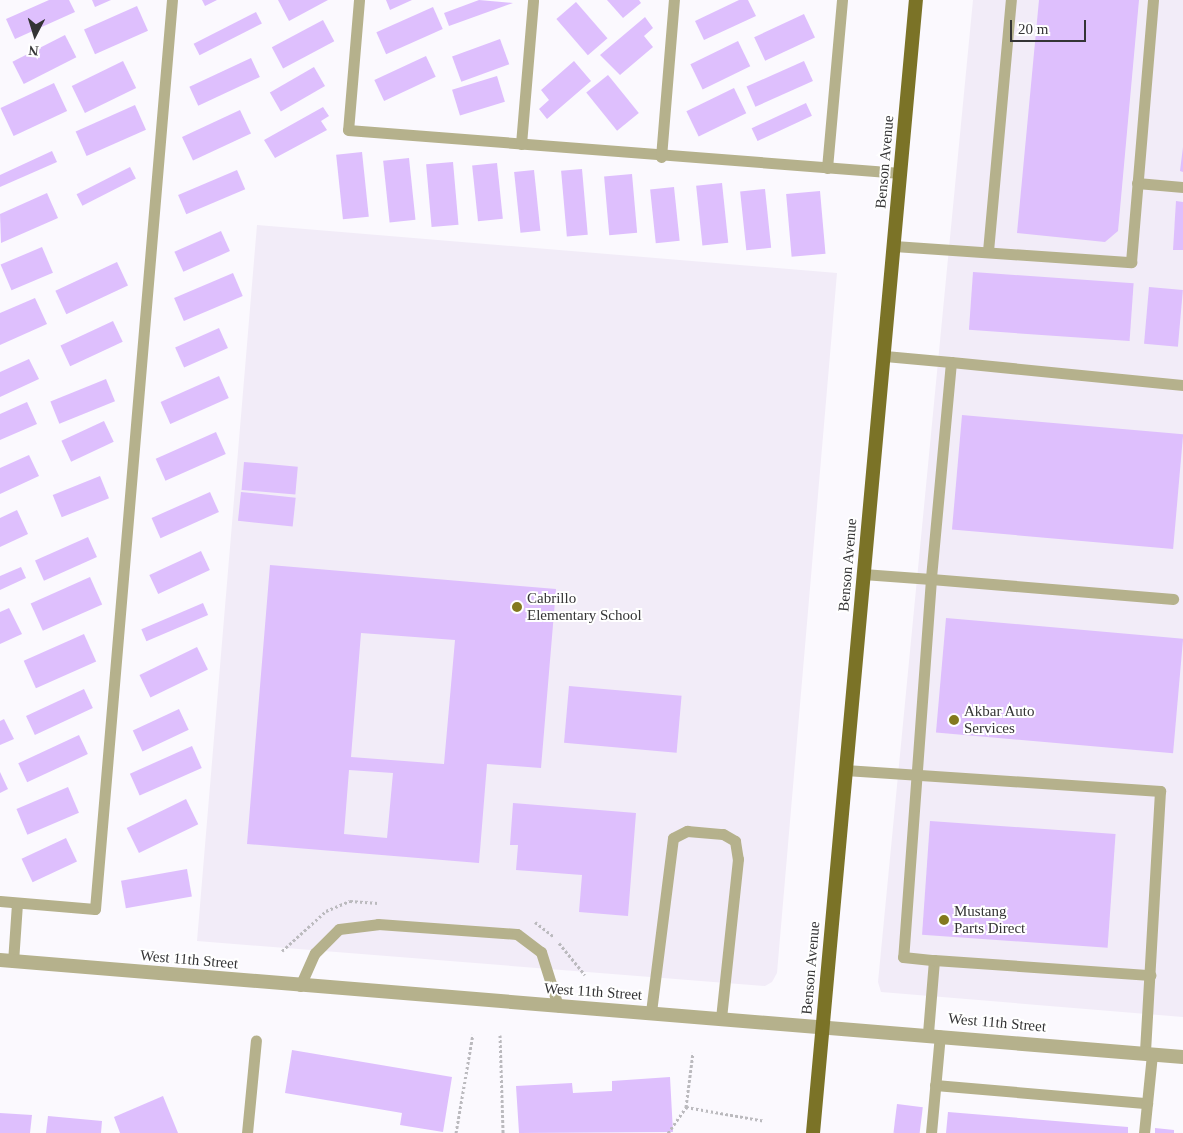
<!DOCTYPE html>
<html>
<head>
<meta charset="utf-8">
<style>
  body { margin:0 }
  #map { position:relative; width:1183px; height:1133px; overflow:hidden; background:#fbf9fe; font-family:Georgia,serif }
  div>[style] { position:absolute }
  .built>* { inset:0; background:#f2ecf8 }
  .building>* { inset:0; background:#debffd; transform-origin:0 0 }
  .path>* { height:3px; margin-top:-1.5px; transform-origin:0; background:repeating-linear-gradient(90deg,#bbbabe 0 2.5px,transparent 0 5px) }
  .service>* { height:11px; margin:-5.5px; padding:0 5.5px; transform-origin:5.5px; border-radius:5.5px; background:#b5b18c }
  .tertiary>* { height:14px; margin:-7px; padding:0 7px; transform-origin:7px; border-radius:7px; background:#b5b18c }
  .primary>* { height:14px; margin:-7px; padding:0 7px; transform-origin:7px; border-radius:7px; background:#7b7327 }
  .dots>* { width:14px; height:14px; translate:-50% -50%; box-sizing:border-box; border:2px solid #fff; border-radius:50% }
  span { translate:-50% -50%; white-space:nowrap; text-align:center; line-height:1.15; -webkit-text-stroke:4px #fff; paint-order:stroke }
  .street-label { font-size:15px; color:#343435 }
  .poi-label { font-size:15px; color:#343435 }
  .left { translate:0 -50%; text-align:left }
  .north { position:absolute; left:10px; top:10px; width:50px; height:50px; -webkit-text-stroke:4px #fff; paint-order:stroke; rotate:185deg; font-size:14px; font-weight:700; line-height:20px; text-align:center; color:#343435 }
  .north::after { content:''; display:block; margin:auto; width:18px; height:22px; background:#343435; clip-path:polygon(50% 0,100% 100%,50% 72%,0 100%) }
  .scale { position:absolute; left:1010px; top:20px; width:76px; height:22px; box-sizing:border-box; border:2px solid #343435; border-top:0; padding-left:6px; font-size:15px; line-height:18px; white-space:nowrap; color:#343435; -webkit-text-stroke:4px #fff; paint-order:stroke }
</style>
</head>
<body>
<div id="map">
  <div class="built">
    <i style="clip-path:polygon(973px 0,1183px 0,1183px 1017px,881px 992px,878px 982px)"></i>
    <i style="clip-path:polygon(257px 225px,837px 273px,777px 973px,772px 982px,765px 986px,197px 941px)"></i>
  </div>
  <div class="building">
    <i style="clip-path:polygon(49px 0,69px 0,75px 12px,15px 39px,6px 19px)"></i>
    <i style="clip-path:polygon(92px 0,111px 0,95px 7px)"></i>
    <i style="clip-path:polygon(202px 0,217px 0,205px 6px)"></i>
    <i style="clip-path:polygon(278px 0,328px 0,289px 21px)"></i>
    <i style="clip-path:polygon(386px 0,412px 0,390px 10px)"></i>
    <i style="clip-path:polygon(479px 0,513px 3px,449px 26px,444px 13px)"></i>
    <i style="clip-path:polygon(607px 0,639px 0,641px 3px,623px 18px)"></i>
    <i style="clip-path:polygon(739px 0,748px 0,756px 16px,704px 40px,695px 21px)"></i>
    <i style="clip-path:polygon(1039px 0,1139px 0,1118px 231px,1105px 242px,1017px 233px)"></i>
    <i style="left:576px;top:2px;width:48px;height:26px;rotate:49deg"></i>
    <i style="left:137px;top:6px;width:27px;height:58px;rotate:66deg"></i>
    <i style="left:433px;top:7px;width:24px;height:62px;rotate:66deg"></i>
    <i style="left:256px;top:12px;width:13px;height:70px;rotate:63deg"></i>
    <i style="left:804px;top:14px;width:26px;height:55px;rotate:65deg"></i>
    <i style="clip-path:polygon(645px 17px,653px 28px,644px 36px,653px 47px,620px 75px,600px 55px)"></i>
    <i style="left:323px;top:20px;width:24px;height:58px;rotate:62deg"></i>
    <i style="left:65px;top:35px;width:25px;height:59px;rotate:63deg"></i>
    <i style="left:500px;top:39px;width:27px;height:51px;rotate:70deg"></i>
    <i style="left:738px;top:41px;width:28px;height:53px;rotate:64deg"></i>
    <i style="left:426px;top:56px;width:23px;height:57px;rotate:65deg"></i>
    <i style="left:251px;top:58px;width:21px;height:68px;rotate:65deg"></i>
    <i style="left:123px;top:61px;width:30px;height:57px;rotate:64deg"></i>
    <i style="clip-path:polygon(574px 61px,591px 81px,547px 119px,539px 109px,549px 100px,541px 90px)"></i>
    <i style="left:804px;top:61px;width:22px;height:63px;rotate:66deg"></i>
    <i style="left:314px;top:67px;width:22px;height:51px;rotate:60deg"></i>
    <i style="left:608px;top:75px;width:49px;height:28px;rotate:51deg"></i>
    <i style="left:497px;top:76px;width:27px;height:47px;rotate:73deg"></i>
    <i style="left:54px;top:83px;width:31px;height:59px;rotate:65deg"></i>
    <i style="left:734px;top:88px;width:28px;height:53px;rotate:64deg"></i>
    <i style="left:806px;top:103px;width:14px;height:60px;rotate:65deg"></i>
    <i style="left:135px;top:105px;width:27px;height:65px;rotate:66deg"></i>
    <i style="clip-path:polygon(323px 107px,329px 116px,321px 121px,327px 130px,275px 158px,264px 140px)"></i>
    <i style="left:240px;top:110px;width:26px;height:64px;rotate:65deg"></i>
    <i style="clip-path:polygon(1183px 147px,1183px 172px,1180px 171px)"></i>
    <i style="clip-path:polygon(52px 151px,57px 162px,0 187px,0 175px)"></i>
    <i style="left:362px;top:152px;width:65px;height:26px;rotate:84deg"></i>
    <i style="left:409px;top:158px;width:62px;height:26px;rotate:84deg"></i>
    <i style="left:453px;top:162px;width:63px;height:27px;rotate:85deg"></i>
    <i style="left:497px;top:163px;width:56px;height:25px;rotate:84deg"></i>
    <i style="left:130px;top:167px;width:13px;height:60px;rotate:63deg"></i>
    <i style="left:582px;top:169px;width:66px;height:21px;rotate:85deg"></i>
    <i style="left:237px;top:170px;width:21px;height:64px;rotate:67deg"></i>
    <i style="left:534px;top:170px;width:61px;height:20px;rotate:84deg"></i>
    <i style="left:632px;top:174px;width:59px;height:28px;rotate:85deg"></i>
    <i style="left:722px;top:183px;width:60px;height:26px;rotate:84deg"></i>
    <i style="left:674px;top:187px;width:54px;height:24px;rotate:84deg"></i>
    <i style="left:765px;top:189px;width:59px;height:25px;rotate:84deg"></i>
    <i style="left:820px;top:191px;width:63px;height:34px;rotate:85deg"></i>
    <i style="clip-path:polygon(47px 193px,58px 218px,1px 243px,0 214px)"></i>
    <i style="clip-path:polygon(1176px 201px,1183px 202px,1183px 250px,1173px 250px)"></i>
    <i style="left:221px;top:231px;width:22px;height:51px;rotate:66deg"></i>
    <i style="left:42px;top:247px;width:28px;height:45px;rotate:67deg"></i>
    <i style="left:117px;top:262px;width:26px;height:68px;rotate:65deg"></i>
    <i style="left:973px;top:272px;width:161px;height:58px;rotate:4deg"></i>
    <i style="left:233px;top:273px;width:25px;height:64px;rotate:67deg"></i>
    <i style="left:1149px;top:287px;width:34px;height:57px;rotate:5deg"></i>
    <i style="clip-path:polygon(35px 298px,47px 324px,0 345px,0 313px)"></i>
    <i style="left:113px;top:321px;width:23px;height:58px;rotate:65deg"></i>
    <i style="left:219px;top:328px;width:22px;height:48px;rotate:66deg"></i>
    <i style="clip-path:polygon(29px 359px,39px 379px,0 397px,0 372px)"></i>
    <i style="left:219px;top:376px;width:24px;height:64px;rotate:66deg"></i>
    <i style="left:106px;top:379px;width:24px;height:60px;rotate:68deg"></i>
    <i style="clip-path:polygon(27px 402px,37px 424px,0 440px,0 414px)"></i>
    <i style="left:962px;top:415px;width:222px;height:115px;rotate:5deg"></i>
    <i style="left:104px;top:421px;width:23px;height:47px;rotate:65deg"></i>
    <i style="left:216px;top:432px;width:24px;height:66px;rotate:66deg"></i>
    <i style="clip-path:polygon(29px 455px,39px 476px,0 494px,0 468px)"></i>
    <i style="left:244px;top:462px;width:54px;height:28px;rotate:5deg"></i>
    <i style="left:100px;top:476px;width:24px;height:51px;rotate:68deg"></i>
    <i style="left:210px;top:492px;width:22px;height:64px;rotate:66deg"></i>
    <i style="left:241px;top:492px;width:55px;height:29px;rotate:6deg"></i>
    <i style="clip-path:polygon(17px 510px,28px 534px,0 547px,0 518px)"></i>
    <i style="left:88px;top:537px;width:22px;height:58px;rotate:66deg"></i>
    <i style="left:201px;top:551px;width:21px;height:57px;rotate:65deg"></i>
    <i style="clip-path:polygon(evenodd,270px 565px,556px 589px,541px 768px,487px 764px,479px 863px,247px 844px,270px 565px,361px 633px,455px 640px,444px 764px,351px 757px,361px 633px,270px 565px,349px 770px,393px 773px,387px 838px,344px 834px,349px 770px)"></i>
    <i style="clip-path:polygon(21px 567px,26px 578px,0 590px,0 576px)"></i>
    <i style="left:90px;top:577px;width:30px;height:65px;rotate:66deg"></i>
    <i style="left:203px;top:603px;width:13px;height:67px;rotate:67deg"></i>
    <i style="clip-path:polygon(9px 608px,22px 634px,0 644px,0 612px)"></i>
    <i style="left:946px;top:618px;width:238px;height:115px;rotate:5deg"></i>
    <i style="left:84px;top:634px;width:30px;height:66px;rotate:66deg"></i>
    <i style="left:197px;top:647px;width:25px;height:64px;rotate:64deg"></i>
    <i style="left:569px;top:686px;width:113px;height:57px;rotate:5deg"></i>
    <i style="left:84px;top:689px;width:21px;height:64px;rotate:65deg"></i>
    <i style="left:179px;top:709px;width:23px;height:51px;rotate:65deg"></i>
    <i style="clip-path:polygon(4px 719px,14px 739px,0 745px,0 721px)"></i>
    <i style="left:79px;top:735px;width:21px;height:67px;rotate:65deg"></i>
    <i style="left:192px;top:746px;width:24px;height:68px;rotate:66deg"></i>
    <i style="clip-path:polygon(0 772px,8px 789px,0 793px)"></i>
    <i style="left:68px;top:787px;width:28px;height:56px;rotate:67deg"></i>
    <i style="left:186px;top:799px;width:28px;height:66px;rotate:64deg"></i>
    <i style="clip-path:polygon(513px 803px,636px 813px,628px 916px,579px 912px,582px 875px,516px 870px,518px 845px,510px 845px)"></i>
    <i style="left:930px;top:821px;width:186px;height:114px;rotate:4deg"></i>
    <i style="left:66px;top:838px;width:26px;height:49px;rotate:65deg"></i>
    <i style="left:187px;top:869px;width:28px;height:67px;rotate:80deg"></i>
    <i style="clip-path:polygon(292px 1050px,452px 1077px,443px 1132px,400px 1125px,402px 1113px,285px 1093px)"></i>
    <i style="clip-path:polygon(670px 1077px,673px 1132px,519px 1133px,516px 1086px,572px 1083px,573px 1093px,612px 1091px,612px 1081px)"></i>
    <i style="clip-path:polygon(163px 1096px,178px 1133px,120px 1133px,114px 1117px)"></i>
    <i style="left:897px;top:1104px;width:26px;height:29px;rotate:7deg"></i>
    <i style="clip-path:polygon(948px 1112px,1128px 1127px,1128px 1133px,946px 1133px)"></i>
    <i style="clip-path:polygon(0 1113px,32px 1115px,30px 1133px,0 1133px)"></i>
    <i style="clip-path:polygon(48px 1116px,102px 1121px,101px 1133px,46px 1133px)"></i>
    <i style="clip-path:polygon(1155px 1128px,1174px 1130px,1174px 1133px,1155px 1133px)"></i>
  </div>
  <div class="path">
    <i style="left:535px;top:922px;width:23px;rotate:38deg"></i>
    <i style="left:559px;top:943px;width:41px;rotate:50.9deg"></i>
    <i style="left:282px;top:951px;width:59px;rotate:-42.3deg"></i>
    <i style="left:326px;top:911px;width:26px;rotate:-23deg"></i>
    <i style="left:350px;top:901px;width:28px;rotate:4deg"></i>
    <i style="left:500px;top:1035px;width:98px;rotate:88.2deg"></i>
    <i style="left:686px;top:1107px;width:80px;rotate:10deg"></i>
    <i style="left:456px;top:1133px;width:100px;rotate:-80.3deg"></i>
    <i style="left:668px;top:1133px;width:32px;rotate:-55deg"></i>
    <i style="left:686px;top:1107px;width:55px;rotate:-82.7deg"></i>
  </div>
  <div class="service">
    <i style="left:359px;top:0;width:130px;rotate:94.8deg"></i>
    <i style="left:348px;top:130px;width:554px;rotate:4.45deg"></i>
    <i style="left:521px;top:144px;width:144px;rotate:-85.2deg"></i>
    <i style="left:661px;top:157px;width:158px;rotate:-85.3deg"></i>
    <i style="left:827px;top:168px;width:169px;rotate:-84.9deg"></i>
    <i style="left:1137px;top:183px;width:46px;rotate:5deg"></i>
    <i style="left:894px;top:246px;width:238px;rotate:3.9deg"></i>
    <i style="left:1131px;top:262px;width:263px;rotate:-85.2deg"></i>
    <i style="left:988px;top:251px;width:252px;rotate:-84.8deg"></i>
    <i style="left:885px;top:356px;width:66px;rotate:5.2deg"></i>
    <i style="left:951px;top:362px;width:218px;rotate:95.3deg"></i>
    <i style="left:931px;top:579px;width:243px;rotate:4.7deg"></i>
    <i style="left:951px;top:362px;width:233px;rotate:5.7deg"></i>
    <i style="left:863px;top:574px;width:68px;rotate:4.2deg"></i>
    <i style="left:931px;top:579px;width:379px;rotate:94.2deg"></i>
    <i style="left:903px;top:957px;width:31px;rotate:6deg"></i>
    <i style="left:845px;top:770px;width:316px;rotate:3.8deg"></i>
    <i style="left:1160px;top:791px;width:262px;rotate:93.3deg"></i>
    <i style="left:0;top:901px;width:95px;rotate:4.8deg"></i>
    <i style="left:95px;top:909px;width:912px;rotate:-85.16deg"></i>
    <i style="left:13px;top:962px;width:59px;rotate:-86.1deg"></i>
    <i style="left:300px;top:986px;width:36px;rotate:-66deg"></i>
    <i style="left:315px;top:953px;width:34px;rotate:-45deg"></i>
    <i style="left:339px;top:929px;width:39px;rotate:-7deg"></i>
    <i style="left:378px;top:924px;width:139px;rotate:4.1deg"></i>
    <i style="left:517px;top:934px;width:30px;rotate:37deg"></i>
    <i style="left:541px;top:952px;width:57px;rotate:72.5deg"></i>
    <i style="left:651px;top:1012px;width:175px;rotate:-82.8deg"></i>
    <i style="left:673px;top:838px;width:16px;rotate:-27deg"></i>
    <i style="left:687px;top:831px;width:36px;rotate:5deg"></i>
    <i style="left:723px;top:834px;width:14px;rotate:30deg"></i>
    <i style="left:735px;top:841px;width:18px;rotate:81deg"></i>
    <i style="left:738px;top:859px;width:161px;rotate:96.1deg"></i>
    <i style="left:928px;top:1033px;width:73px;rotate:-85.3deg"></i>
    <i style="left:934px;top:960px;width:217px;rotate:4deg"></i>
    <i style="left:935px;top:1085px;width:213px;rotate:4.9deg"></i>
    <i style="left:247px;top:1133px;width:93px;rotate:-84.5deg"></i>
    <i style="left:931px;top:1133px;width:98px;rotate:-84.8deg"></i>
    <i style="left:1144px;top:1133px;width:79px;rotate:-84.2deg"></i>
  </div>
  <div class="tertiary">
    <i style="left:0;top:960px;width:1187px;rotate:4.69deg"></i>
  </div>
  <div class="primary">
    <i style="left:813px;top:1133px;width:1138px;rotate:-84.81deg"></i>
  </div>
  <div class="dots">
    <i style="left:517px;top:607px;background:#83791e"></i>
    <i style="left:954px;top:720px;background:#83791e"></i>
    <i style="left:944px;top:920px;background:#83791e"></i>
  </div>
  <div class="street-label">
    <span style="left:885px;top:162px;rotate:-85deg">Benson Avenue</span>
    <span style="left:848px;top:565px;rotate:-85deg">Benson Avenue</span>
    <span style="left:189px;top:960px;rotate:5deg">West 11th Street</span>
    <span style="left:811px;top:968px;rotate:-85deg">Benson Avenue</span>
    <span style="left:593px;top:992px;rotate:4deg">West 11th Street</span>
    <span style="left:997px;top:1023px;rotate:5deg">West 11th Street</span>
  </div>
  <div class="poi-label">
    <span class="left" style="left:527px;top:607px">Cabrillo<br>Elementary School</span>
    <span class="left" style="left:964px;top:720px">Akbar Auto<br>Services</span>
    <span class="left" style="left:954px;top:920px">Mustang<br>Parts Direct</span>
  </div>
  <div class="north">N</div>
  <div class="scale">20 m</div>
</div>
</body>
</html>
